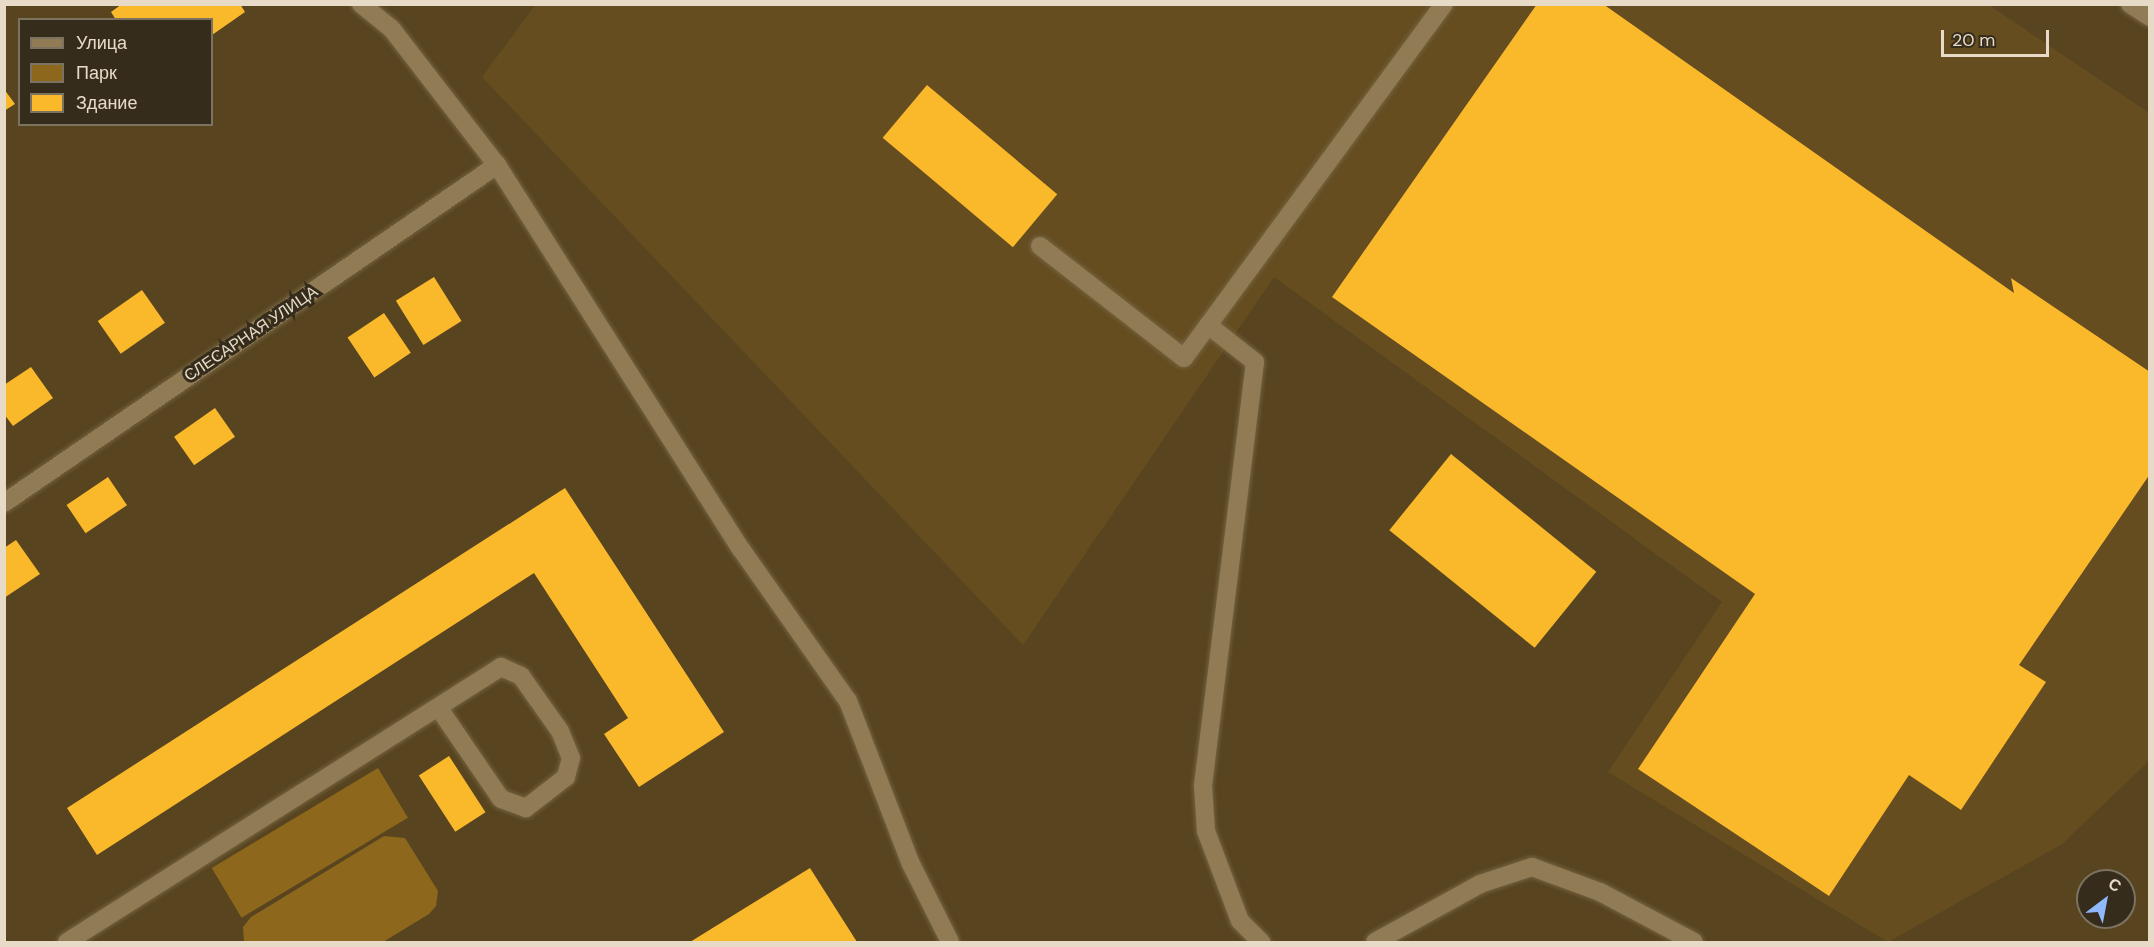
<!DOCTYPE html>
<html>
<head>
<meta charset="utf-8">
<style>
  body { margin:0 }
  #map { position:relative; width:2154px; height:947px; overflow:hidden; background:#58441f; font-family:"DM Sans",sans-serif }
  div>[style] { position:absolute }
  .built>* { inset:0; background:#654d20 }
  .green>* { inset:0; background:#8d681c; transform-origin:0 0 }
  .building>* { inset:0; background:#fab82b; transform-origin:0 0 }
  .roads { filter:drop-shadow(0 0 2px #736341) drop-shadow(0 0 2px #736341) }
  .minor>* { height:18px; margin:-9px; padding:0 9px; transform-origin:9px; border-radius:9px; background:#917b55 }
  span { translate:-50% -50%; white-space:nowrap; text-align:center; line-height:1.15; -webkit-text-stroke:6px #352c1c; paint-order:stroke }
  .street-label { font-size:16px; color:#e7dbc7 }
  .frame { position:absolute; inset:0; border:6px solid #e7dbc7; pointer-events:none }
  .legend { position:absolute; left:18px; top:18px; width:195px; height:108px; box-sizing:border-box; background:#352c1c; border:2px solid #7c7260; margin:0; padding:8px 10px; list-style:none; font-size:18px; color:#e7dbc7 }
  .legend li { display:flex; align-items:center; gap:12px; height:30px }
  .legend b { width:30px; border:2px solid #7c7260 }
  .north { position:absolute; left:2076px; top:869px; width:60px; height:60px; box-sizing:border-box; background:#352c1c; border:2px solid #7c7260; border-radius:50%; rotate:32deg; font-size:16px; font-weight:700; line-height:24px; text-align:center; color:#e7dbc7 }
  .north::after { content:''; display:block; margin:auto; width:21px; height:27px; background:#90b8fd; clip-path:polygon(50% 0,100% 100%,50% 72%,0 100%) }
  .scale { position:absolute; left:1941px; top:30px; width:108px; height:27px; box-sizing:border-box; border:3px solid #e7dbc7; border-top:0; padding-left:8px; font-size:18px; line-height:21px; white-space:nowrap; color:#e7dbc7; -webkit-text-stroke:4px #352c1c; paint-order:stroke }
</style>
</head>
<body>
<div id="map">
  <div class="built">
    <i style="clip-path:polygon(536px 4px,1989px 5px,2149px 113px,2149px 761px,2062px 844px,1888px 942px,1608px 772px,1722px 602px,1274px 277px,1023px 645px,482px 77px)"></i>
  </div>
  <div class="green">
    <i style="left:378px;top:768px;width:58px;height:194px;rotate:59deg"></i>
    <i style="clip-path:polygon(384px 836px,405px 838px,438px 891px,436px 906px,429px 914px,383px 942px,244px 942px,243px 927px,251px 917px)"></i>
  </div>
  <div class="building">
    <i style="clip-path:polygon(122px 4px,240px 4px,245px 12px,212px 35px,212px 20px,116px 20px,111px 12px)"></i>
    <i style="clip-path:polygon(1537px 4px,1603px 4px,2014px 293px,2011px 278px,2150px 372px,2150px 474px,2019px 665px,2046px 682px,1961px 810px,1909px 775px,1829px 896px,1638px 769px,1755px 594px,1332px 297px)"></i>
    <i style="left:927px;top:85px;width:170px;height:69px;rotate:40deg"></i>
    <i style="clip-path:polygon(4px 89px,15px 104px,4px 111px)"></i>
    <i style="left:434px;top:277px;width:52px;height:45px;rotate:58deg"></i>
    <i style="left:142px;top:290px;width:40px;height:54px;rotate:55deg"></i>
    <i style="left:384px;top:313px;width:48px;height:44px;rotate:56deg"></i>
    <i style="clip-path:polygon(31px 367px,53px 398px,13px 426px,4px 414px,4px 385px)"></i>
    <i style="left:215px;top:408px;width:35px;height:50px;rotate:55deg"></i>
    <i style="left:1451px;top:454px;width:187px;height:98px;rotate:39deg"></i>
    <i style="left:108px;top:477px;width:34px;height:50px;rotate:56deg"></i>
    <i style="clip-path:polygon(565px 488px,724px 732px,639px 787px,604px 734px,628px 718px,534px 573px,97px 855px,67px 808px)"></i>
    <i style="clip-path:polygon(16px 540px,40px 574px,4px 598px,4px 548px)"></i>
    <i style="left:449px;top:756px;width:67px;height:36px;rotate:57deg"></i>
    <i style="clip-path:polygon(810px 868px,857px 942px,690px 942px)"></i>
  </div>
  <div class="roads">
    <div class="minor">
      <i style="left:361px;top:4px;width:38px;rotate:39deg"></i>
      <i style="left:391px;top:28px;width:173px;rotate:52.3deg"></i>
      <i style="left:497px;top:165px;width:455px;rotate:57.6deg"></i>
      <i style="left:741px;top:549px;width:186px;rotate:54.9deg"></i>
      <i style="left:848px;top:701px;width:175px;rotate:68.9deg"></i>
      <i style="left:911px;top:864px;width:87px;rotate:63.4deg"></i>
      <i style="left:2130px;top:4px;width:24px;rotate:33deg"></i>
      <i style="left:1040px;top:246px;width:182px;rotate:37.9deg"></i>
      <i style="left:1184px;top:358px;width:439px;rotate:-53.7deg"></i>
      <i style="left:1208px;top:325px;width:60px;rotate:38.2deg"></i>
      <i style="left:1255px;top:362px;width:427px;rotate:97deg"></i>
      <i style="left:1203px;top:786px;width:45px;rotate:86.2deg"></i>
      <i style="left:1206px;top:831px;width:96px;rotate:69.3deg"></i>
      <i style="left:1240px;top:921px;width:30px;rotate:45deg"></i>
      <i style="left:4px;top:503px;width:598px;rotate:-34.43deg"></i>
      <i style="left:67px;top:942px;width:514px;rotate:-32.36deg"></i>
      <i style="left:501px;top:667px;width:22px;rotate:24deg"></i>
      <i style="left:521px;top:676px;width:67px;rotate:54.7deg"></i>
      <i style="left:560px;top:731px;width:29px;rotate:68deg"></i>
      <i style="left:571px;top:758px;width:20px;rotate:105deg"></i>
      <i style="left:566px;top:777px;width:51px;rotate:142.2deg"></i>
      <i style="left:526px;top:808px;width:27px;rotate:-160deg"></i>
      <i style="left:501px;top:799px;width:108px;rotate:-124.4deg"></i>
      <i style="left:1375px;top:942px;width:120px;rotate:-28.9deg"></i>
      <i style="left:1480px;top:884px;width:55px;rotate:-18.1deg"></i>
      <i style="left:1532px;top:867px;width:72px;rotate:20.2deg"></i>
      <i style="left:1600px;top:892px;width:106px;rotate:28deg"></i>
    </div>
  </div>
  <div class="street-label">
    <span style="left:251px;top:334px;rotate:-34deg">СЛЕСАРНАЯ УЛИЦА</span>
  </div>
  <div class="frame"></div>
  <ul class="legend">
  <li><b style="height:8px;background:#917b55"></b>Улица</li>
  <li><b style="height:16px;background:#8d681c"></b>Парк</li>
  <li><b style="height:16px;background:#fab82b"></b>Здание</li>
  </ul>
  <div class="north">С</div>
  <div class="scale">20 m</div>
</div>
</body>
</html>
